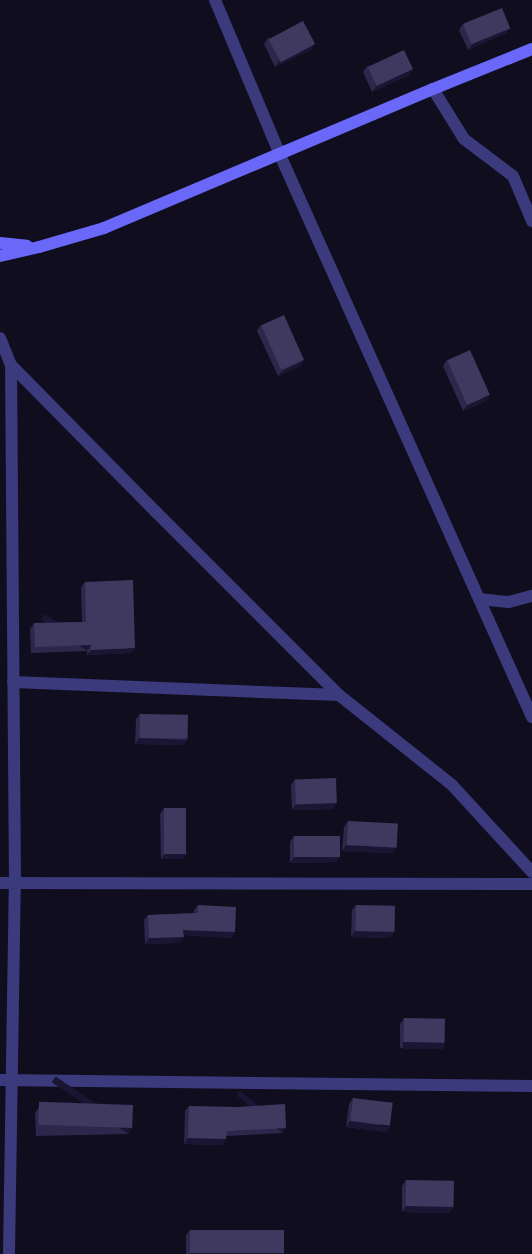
<!DOCTYPE html>
<html>
<head>
<meta charset="utf-8">
<style>
  body { margin:0 }
  #map { position:relative; width:532px; height:1254px; overflow:hidden; background:#100d1f; font-family:"DM Sans",sans-serif }
  div>[style] { position:absolute }
  .minor>* { height:12px; margin:-6px; padding:0 6px; transform-origin:6px; border-radius:6px; background:#3b3a7c }
  .secondary>* { height:12px; margin:-6px; padding:0 6px; transform-origin:6px; border-radius:6px; background:#6968f9 }
  .wall>* { inset:0; background:#2d274c }
  .shaded-wall>* { inset:0; background:#1a1532; transform-origin:0 0 }
  .building>* { inset:0; background:#3f385f; transform-origin:0 0 }
  span { translate:-50% -50%; white-space:nowrap; text-align:center; line-height:1.15; -webkit-text-stroke:4px #100d1f; paint-order:stroke }
</style>
</head>
<body>
<div id="map">
  <div class="minor">
    <i style="left:215px;top:0;width:168px;rotate:67.2deg"></i>
    <i style="left:280px;top:155px;width:616px;rotate:65.85deg"></i>
    <i style="left:433px;top:89px;width:59px;rotate:58.2deg"></i>
    <i style="left:464px;top:139px;width:61px;rotate:37.1deg"></i>
    <i style="left:513px;top:176px;width:49px;rotate:67.1deg"></i>
    <i style="left:0;top:338px;width:29px;rotate:68deg"></i>
    <i style="left:11px;top:365px;width:206px;rotate:45.4deg"></i>
    <i style="left:156px;top:512px;width:259px;rotate:45deg"></i>
    <i style="left:339px;top:695px;width:144px;rotate:38.5deg"></i>
    <i style="left:452px;top:785px;width:118px;rotate:47.4deg"></i>
    <i style="left:479px;top:599px;width:30px;rotate:6deg"></i>
    <i style="left:509px;top:602px;width:24px;rotate:-15deg"></i>
    <i style="left:13px;top:682px;width:326px;rotate:2.3deg"></i>
    <i style="left:0;top:883px;width:532px;rotate:0.11deg"></i>
    <i style="left:0;top:1080px;width:532px;rotate:0.65deg"></i>
    <i style="left:9px;top:1254px;width:371px;rotate:-89.1deg"></i>
    <i style="left:15px;top:883px;width:518px;rotate:-90.44deg"></i>
  </div>
  <div class="secondary">
    <i style="left:0;top:243px;width:27px;rotate:6deg"></i>
    <i style="left:0;top:256px;width:40px;rotate:-13deg"></i>
    <i style="left:39px;top:247px;width:68px;rotate:-16.3deg"></i>
    <i style="left:104px;top:228px;width:357px;rotate:-22.9deg"></i>
    <i style="left:433px;top:89px;width:107px;rotate:-22deg"></i>
  </div>
  <div class="wall">
    <i style="clip-path:polygon(463px 24px,510px 28px,506px 33px,468px 50px,459px 30px)"></i>
    <i style="clip-path:polygon(268px 38px,311px 50px,275px 67px,264px 44px)"></i>
    <i style="clip-path:polygon(367px 66px,413px 69px,409px 75px,372px 92px,363px 72px)"></i>
    <i style="clip-path:polygon(261px 325px,304px 360px,300px 366px,278px 376px,257px 331px)"></i>
    <i style="clip-path:polygon(447px 360px,486px 401px,463px 411px,443px 366px)"></i>
    <i style="clip-path:polygon(85px 582px,131px 653px,87px 655px,87px 651px,31px 653px,30px 629px,34px 623px,82px 622px,81px 587px)"></i>
    <i style="clip-path:polygon(140px 714px,187px 740px,183px 745px,135px 744px,136px 719px)"></i>
    <i style="clip-path:polygon(295px 779px,333px 809px,292px 810px,291px 785px)"></i>
    <i style="clip-path:polygon(164px 808px,187px 853px,183px 859px,161px 859px,160px 814px)"></i>
    <i style="clip-path:polygon(348px 821px,396px 848px,392px 853px,342px 851px,344px 827px)"></i>
    <i style="clip-path:polygon(294px 836px,336px 862px,290px 863px,290px 842px)"></i>
    <i style="clip-path:polygon(198px 905px,235px 932px,231px 938px,184px 935px,180px 943px,145px 944px,144px 920px,148px 915px,194px 913px,194px 910px)"></i>
    <i style="clip-path:polygon(356px 905px,394px 932px,390px 938px,351px 937px,352px 910px)"></i>
    <i style="clip-path:polygon(404px 1018px,441px 1048px,400px 1048px,400px 1024px)"></i>
    <i style="clip-path:polygon(353px 1098px,387px 1132px,346px 1127px,349px 1104px)"></i>
    <i style="clip-path:polygon(189px 1106px,286px 1128px,282px 1133px,226px 1136px,222px 1145px,184px 1144px,185px 1111px)"></i>
    <i style="clip-path:polygon(39px 1107px,132px 1128px,128px 1134px,36px 1136px,35px 1113px)"></i>
    <i style="clip-path:polygon(406px 1180px,453px 1207px,449px 1213px,402px 1212px,402px 1186px)"></i>
    <i style="clip-path:polygon(190px 1230px,284px 1253px,283px 1254px,186px 1254px,186px 1235px)"></i>
  </div>
  <div class="shaded-wall">
    <i style="clip-path:polygon(510px 28px,506px 33px,468px 50px,472px 44px)"></i>
    <i style="clip-path:polygon(315px 44px,311px 50px,275px 67px,279px 61px)"></i>
    <i style="clip-path:polygon(413px 69px,409px 75px,372px 92px,376px 86px)"></i>
    <i style="clip-path:polygon(304px 360px,300px 366px,278px 376px,282px 371px)"></i>
    <i style="clip-path:polygon(490px 395px,486px 401px,463px 411px,467px 405px)"></i>
    <i style="left:91px;top:645px;width:7px;height:56px;rotate:124deg"></i>
    <i style="clip-path:polygon(135px 648px,131px 653px,87px 655px,91px 650px)"></i>
    <i style="clip-path:polygon(139px 738px,187px 740px,183px 745px,135px 744px)"></i>
    <i style="clip-path:polygon(337px 803px,333px 809px,292px 810px,296px 804px)"></i>
    <i style="clip-path:polygon(346px 845px,396px 848px,392px 853px,342px 851px)"></i>
    <i style="clip-path:polygon(187px 853px,183px 859px,161px 859px,165px 854px)"></i>
    <i style="clip-path:polygon(294px 857px,340px 857px,336px 862px,290px 863px)"></i>
    <i style="clip-path:polygon(183px 930px,235px 932px,231px 938px,179px 935px)"></i>
    <i style="clip-path:polygon(355px 931px,394px 932px,390px 938px,351px 937px)"></i>
    <i style="clip-path:polygon(184px 937px,180px 943px,145px 944px,149px 938px)"></i>
    <i style="left:403px;top:1042px;width:41px;height:7px"></i>
    <i style="clip-path:polygon(350px 1121px,391px 1127px,387px 1132px,346px 1127px)"></i>
    <i style="left:132px;top:1128px;width:7px;height:92px;rotate:124deg"></i>
    <i style="left:286px;top:1128px;width:6px;height:59px;rotate:129deg"></i>
    <i style="clip-path:polygon(188px 1138px,226px 1139px,222px 1145px,184px 1144px)"></i>
    <i style="clip-path:polygon(406px 1206px,453px 1207px,449px 1213px,402px 1212px)"></i>
    <i style="left:190px;top:1253px;width:94px;height:1px"></i>
  </div>
  <div class="building">
    <i style="left:502px;top:8px;width:22px;height:42px;rotate:68deg"></i>
    <i style="left:303px;top:21px;width:26px;height:39px;rotate:62deg"></i>
    <i style="left:404px;top:50px;width:21px;height:40px;rotate:65deg"></i>
    <i style="left:284px;top:315px;width:49px;height:25px;rotate:66deg"></i>
    <i style="left:470px;top:350px;width:49px;height:25px;rotate:66deg"></i>
    <i style="clip-path:polygon(133px 580px,135px 648px,91px 650px,91px 645px,35px 647px,34px 623px,86px 622px,85px 582px)"></i>
    <i style="left:140px;top:714px;width:48px;height:24px;rotate:1deg"></i>
    <i style="left:336px;top:778px;width:25px;height:41px;rotate:88deg"></i>
    <i style="left:164px;top:808px;width:22px;height:46px"></i>
    <i style="left:348px;top:821px;width:50px;height:24px;rotate:3deg"></i>
    <i style="left:294px;top:836px;width:46px;height:21px"></i>
    <i style="clip-path:polygon(198px 905px,236px 907px,235px 932px,183px 930px,184px 937px,149px 938px,148px 915px,198px 913px)"></i>
    <i style="left:356px;top:905px;width:39px;height:26px;rotate:1deg"></i>
    <i style="left:404px;top:1018px;width:41px;height:24px;rotate:1deg"></i>
    <i style="left:353px;top:1098px;width:40px;height:23px;rotate:7deg"></i>
    <i style="clip-path:polygon(285px 1104px,286px 1128px,227px 1131px,226px 1139px,188px 1138px,189px 1106px,238px 1107px)"></i>
    <i style="left:133px;top:1105px;width:23px;height:94px;rotate:92deg"></i>
    <i style="left:406px;top:1180px;width:48px;height:26px;rotate:1deg"></i>
    <i style="left:190px;top:1230px;width:94px;height:23px"></i>
  </div>
</div>
</body>
</html>
